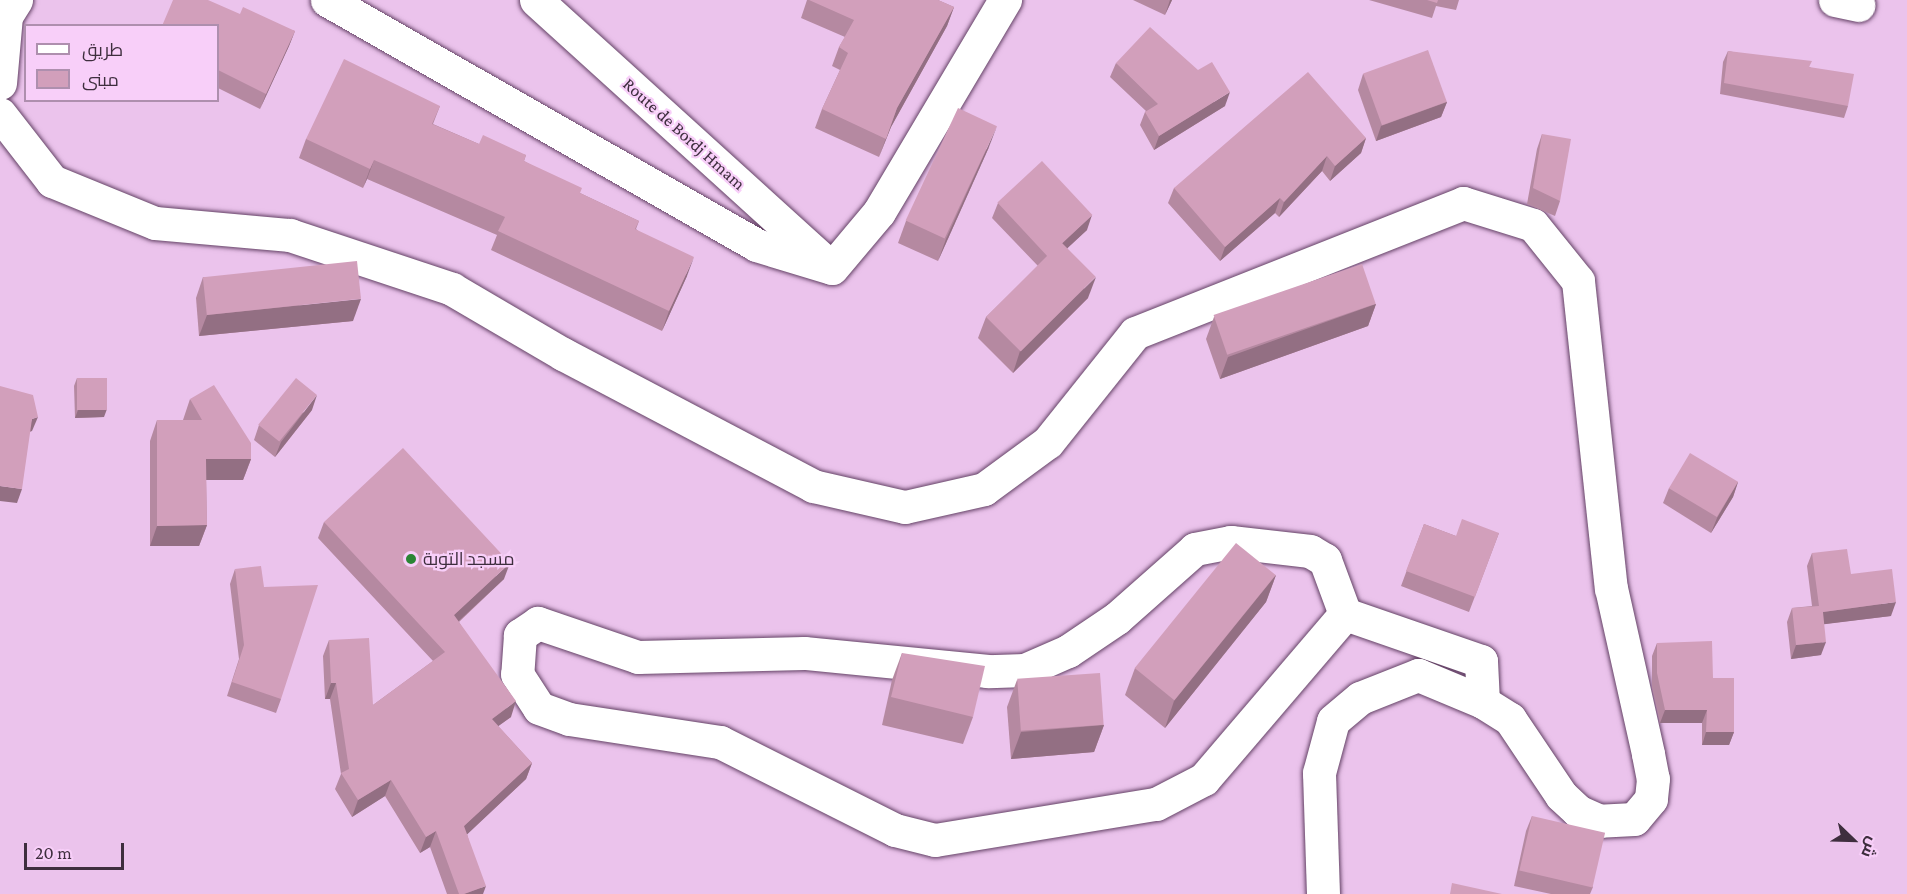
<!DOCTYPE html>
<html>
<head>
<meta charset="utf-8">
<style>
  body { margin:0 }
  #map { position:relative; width:1907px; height:894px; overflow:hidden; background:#ebc3ec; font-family:"Crimson Pro",Cairo,serif }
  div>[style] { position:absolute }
  .roads { filter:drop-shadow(0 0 2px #644266) drop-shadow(0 0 2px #644266) }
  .street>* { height:33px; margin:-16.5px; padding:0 16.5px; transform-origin:16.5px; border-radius:16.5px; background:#fff }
  .secondary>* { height:33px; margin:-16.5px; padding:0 16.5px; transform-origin:16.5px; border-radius:16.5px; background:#fff }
  .wall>* { inset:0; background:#b589a1 }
  .shaded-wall>* { inset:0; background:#936f83 }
  .building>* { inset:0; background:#d29fbb; transform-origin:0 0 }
  .dots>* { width:16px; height:16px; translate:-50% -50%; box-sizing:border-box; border:3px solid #f8cff9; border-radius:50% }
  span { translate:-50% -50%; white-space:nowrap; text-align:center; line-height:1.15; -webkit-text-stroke:4.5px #f8cff9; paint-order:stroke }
  .street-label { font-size:18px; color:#3e2e3e }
  .poi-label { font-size:18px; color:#3e2e3e }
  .left { translate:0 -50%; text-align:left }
  .legend { position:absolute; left:24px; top:24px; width:195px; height:78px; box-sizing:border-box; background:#f8cff9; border:2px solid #ae8fae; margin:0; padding:8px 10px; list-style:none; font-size:18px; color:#3e2e3e }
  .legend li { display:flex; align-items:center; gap:12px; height:30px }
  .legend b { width:30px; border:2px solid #ae8fae }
  .north { position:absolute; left:1823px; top:810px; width:60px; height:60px; -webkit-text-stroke:4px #f8cff9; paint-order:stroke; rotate:113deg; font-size:16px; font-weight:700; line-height:24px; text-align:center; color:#3e2e3e }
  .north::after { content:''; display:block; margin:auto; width:21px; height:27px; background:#3e2e3e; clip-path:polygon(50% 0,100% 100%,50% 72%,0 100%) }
  .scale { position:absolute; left:24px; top:843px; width:100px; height:27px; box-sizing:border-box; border:3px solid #3e2e3e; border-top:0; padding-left:8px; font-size:18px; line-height:21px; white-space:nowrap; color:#3e2e3e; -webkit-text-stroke:4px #f8cff9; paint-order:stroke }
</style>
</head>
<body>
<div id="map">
  <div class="roads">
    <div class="street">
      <i style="left:1835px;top:0;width:24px;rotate:12deg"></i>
      <i style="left:1345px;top:614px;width:58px;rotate:-110.3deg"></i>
      <i style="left:1325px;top:560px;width:17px;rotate:-149deg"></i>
      <i style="left:1310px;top:551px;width:80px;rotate:-173.5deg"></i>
      <i style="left:1231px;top:542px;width:37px;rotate:169deg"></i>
      <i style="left:1195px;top:549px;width:104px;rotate:138.5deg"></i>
      <i style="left:1117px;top:618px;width:59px;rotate:146deg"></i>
      <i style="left:1068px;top:651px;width:47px;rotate:156.2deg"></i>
      <i style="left:1025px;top:670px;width:37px;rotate:178deg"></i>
      <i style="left:988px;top:671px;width:185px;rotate:-174.4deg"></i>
      <i style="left:804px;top:653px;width:166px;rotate:178.6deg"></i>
      <i style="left:638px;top:657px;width:106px;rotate:-161.2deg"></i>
      <i style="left:538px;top:623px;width:22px;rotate:146deg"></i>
      <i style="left:520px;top:635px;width:39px;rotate:94deg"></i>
      <i style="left:517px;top:674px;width:40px;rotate:57.1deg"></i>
      <i style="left:539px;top:708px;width:32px;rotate:20deg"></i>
      <i style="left:569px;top:719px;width:153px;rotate:8.7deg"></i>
      <i style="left:720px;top:742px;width:196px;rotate:26.7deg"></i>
      <i style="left:895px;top:830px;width:41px;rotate:14deg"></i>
      <i style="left:935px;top:840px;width:224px;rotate:-9.3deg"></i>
      <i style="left:1156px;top:804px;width:54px;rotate:-27.5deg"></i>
      <i style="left:1204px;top:779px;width:217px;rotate:-49.5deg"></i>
      <i style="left:1345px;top:614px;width:144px;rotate:19.1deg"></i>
      <i style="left:1481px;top:661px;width:41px;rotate:87.2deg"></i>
    </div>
    <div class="secondary">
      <i style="left:327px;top:0;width:494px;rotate:29.7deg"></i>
      <i style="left:756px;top:245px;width:79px;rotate:16.8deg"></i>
      <i style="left:536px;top:0;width:389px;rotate:42.2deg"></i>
      <i style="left:0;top:83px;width:67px;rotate:-84.9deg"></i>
      <i style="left:6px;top:16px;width:19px;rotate:-58deg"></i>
      <i style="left:0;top:114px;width:85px;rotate:52.2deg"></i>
      <i style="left:52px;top:181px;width:111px;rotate:22.2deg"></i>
      <i style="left:155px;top:223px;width:136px;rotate:5.1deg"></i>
      <i style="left:290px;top:235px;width:171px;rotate:18.4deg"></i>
      <i style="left:452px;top:289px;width:129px;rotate:30.4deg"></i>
      <i style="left:563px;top:354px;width:283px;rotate:27.8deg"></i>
      <i style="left:813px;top:486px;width:94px;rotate:12.9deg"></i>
      <i style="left:905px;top:507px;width:81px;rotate:-12.8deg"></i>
      <i style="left:984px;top:489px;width:79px;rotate:-36.3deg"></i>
      <i style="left:1048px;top:442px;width:139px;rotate:-51.4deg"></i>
      <i style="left:1135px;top:333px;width:353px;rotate:-21.6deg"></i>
      <i style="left:1463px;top:203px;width:73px;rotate:17.4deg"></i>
      <i style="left:1533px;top:225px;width:72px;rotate:51.2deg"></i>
      <i style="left:1578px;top:281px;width:309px;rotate:83.9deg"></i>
      <i style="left:1611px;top:588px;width:170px;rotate:77.4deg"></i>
      <i style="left:1648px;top:754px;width:25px;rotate:79deg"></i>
      <i style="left:1653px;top:779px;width:20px;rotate:96deg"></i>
      <i style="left:1651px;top:799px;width:26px;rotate:130deg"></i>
      <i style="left:1634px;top:819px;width:34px;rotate:177deg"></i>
      <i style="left:1600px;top:821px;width:24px;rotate:-156deg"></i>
      <i style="left:1578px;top:811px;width:23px;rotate:-137deg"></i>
      <i style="left:1561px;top:795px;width:92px;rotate:-123.9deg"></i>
      <i style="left:1510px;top:719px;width:32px;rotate:-148deg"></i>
      <i style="left:1483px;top:702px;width:70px;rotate:-157.4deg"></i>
      <i style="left:1418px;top:675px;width:62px;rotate:158.4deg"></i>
      <i style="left:1360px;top:698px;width:35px;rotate:140deg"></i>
      <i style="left:1333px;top:721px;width:54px;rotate:105.1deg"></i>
      <i style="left:1319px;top:773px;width:121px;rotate:88.1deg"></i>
      <i style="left:832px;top:268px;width:73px;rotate:-50deg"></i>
      <i style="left:879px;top:212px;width:247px;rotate:-59.3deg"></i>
    </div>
  </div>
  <div class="wall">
    <i style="clip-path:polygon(807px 0,938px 0,954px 7px,947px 26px,891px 127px,879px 157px,815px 128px,822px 109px,840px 70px,832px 66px,839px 47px,845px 37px,801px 18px)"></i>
    <i style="clip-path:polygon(1133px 0,1172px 0,1165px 15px)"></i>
    <i style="clip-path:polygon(1369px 0,1459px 0,1456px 10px,1436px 6px,1432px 18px)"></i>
    <i style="clip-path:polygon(240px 14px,295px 31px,289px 46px,260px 109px,218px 88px,218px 26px)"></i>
    <i style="clip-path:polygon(1728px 51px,1810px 67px,1848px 106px,1844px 118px,1720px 94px,1723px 62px)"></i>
    <i style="clip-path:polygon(1116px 63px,1225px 106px,1154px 150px,1140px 125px,1145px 112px,1146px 111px,1110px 77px)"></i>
    <i style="clip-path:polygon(1363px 74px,1447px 102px,1441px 117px,1376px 141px,1358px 90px)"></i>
    <i style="clip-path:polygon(440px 106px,433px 124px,479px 144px,526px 155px,524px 161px,580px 193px,639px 221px,636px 229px,687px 276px,662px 331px,491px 250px,497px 235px,367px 179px,363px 188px,299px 158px,306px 139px)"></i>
    <i style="clip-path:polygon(1542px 134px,1560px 201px,1555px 216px,1527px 204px,1537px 149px)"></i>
    <i style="clip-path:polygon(1366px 138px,1361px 153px,1330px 181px,1322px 171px,1279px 217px,1275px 213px,1220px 261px,1168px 203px,1174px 188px)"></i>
    <i style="clip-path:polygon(989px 147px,938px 261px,898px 243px,906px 221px)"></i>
    <i style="clip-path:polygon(998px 203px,1087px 230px,1067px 248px,1088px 298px,1013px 373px,978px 338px,986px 317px,1038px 266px,992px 218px)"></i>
    <i style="clip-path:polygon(203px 277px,353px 321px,199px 336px,196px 298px)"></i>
    <i style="clip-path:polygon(1376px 304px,1368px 326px,1220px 379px,1206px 339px,1214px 317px)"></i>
    <i style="clip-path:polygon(77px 378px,104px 417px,75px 418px,74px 386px)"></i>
    <i style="clip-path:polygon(190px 399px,251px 459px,243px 480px,206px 480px,207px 525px,199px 546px,150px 546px,150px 441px,157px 420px,183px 420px)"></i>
    <i style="clip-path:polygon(312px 410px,275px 457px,254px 440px,259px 425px)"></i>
    <i style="clip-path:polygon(1738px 482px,1733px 497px,1711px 533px,1663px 503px,1669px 488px)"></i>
    <i style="clip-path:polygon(324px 522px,504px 579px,459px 622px,511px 717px,498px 726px,532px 763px,526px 779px,467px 834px,483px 894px,447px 894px,430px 847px,420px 853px,385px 796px,352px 817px,335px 789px,341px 774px,330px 699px,325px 699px,323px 656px,329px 640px,373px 705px,433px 661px,318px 538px)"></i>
    <i style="clip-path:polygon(1424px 524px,1456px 536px,1499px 533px,1469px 612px,1401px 586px)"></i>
    <i style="clip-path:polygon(1812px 553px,1851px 574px,1891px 616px,1824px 624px,1821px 655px,1791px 659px,1787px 622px,1792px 608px,1812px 606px,1807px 566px)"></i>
    <i style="clip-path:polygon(235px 569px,281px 699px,276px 713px,227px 696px,239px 659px,230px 584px)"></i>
    <i style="clip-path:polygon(1276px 575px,1266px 602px,1165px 728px,1125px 695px,1135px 668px)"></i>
    <i style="clip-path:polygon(1657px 643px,1713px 678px,1734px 732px,1729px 745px,1702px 745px,1702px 723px,1660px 723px,1652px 687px,1652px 656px)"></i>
    <i style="clip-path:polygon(902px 653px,973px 717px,963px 744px,882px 725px,892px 680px)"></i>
    <i style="clip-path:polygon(1017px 680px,1104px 725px,1094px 752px,1011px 759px,1007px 707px)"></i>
    <i style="clip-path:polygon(1532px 816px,1593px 887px,1590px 894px,1551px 894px,1514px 886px,1526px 831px)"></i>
  </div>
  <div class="shaded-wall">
    <i style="clip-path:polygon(1170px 0,1172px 0,1165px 15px)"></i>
    <i style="clip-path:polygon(954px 7px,947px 26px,891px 127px,879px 157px,897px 108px)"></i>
    <i style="clip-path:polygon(295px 31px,289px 46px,260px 109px,266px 94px)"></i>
    <i style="clip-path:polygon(1230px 92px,1225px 106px,1154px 150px,1159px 136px)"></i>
    <i style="clip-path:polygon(1447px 102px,1441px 117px,1376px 141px,1381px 126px)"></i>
    <i style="clip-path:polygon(997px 126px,989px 147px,938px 261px,946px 239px)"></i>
    <i style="clip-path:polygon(1366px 138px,1361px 153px,1330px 181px,1335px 166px)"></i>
    <i style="clip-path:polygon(1327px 156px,1322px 171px,1279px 217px,1284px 202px)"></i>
    <i style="clip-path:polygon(374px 160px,367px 179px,363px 188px,370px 169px)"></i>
    <i style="clip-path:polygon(1280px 198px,1275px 213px,1220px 261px,1225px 247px)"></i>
    <i style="clip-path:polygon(1092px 215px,1087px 230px,1043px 271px,1048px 256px)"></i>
    <i style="clip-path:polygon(694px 257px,687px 276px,662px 331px,669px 311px)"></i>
    <i style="clip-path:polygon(1096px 277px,1088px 298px,1013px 373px,1020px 351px)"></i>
    <i style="clip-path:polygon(361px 299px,353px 321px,199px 336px,207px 315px)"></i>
    <i style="clip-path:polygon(1376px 304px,1368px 326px,1220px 379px,1228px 357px)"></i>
    <i style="clip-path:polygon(317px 395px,312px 410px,275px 457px,281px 442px)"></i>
    <i style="clip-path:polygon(107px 409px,104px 417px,75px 418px,78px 410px)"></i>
    <i style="clip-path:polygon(38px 417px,32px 431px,27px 433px,32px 419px)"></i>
    <i style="clip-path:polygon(206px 459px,251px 459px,243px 480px,199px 480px)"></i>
    <i style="clip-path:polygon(1738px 482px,1733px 497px,1711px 533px,1717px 518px)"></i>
    <i style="clip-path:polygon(0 486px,22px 489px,17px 503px,0 501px)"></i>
    <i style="clip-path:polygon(207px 525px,199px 546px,150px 546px,157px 526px)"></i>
    <i style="clip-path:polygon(510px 563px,504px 579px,448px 631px,454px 615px)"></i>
    <i style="clip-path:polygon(1276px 575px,1266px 602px,1165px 728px,1174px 701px)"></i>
    <i style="clip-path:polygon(1896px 602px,1891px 616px,1818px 625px,1823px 612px)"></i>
    <i style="clip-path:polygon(1826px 642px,1821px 655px,1791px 659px,1796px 645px)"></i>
    <i style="clip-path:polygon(331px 683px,336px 683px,330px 699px,325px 699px)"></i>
    <i style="clip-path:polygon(516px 701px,511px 717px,486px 735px,492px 719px)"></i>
    <i style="clip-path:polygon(1665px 710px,1707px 710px,1702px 723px,1660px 723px)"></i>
    <i style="clip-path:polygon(1104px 725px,1094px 752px,1011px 759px,1021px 732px)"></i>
    <i style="clip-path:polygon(1706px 732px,1734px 732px,1729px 745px,1702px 745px)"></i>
    <i style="clip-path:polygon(532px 763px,526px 779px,458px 843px,464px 826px)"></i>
    <i style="clip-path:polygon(391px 780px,385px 796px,352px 817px,358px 800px)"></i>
    <i style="clip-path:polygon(436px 831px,430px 847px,420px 853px,426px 837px)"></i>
    <i style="clip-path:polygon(486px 886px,483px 894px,464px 894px)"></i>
  </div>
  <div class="building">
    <i style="clip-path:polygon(173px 0,208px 0,240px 14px,243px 7px,295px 31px,266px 94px,218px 70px,218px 26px,162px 26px)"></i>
    <i style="clip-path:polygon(809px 0,938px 0,954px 7px,897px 108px,886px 139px,822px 109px,848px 53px,839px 47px,854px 20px)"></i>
    <i style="clip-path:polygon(1427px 0,1438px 0,1437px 3px)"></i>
    <i style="clip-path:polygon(1150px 27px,1198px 70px,1212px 62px,1230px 92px,1159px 136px,1145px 112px,1158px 104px,1116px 63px)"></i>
    <i style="left:1428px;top:50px;width:55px;height:69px;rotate:70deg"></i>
    <i style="clip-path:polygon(1728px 51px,1812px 61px,1809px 67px,1854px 74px,1848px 106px,1724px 83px)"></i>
    <i style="clip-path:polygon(344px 59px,440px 106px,432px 124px,479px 144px,483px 135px,526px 155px,524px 161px,582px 188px,580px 193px,639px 221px,635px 229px,694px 257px,669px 311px,498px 231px,505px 217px,374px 160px,370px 169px,306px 139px)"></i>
    <i style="clip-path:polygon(1308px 72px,1366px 138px,1335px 166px,1327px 156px,1284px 202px,1280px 198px,1225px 247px,1174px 188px)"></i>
    <i style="left:958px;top:108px;width:43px;height:124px;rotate:25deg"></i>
    <i style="clip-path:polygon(1542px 134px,1571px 139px,1560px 201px,1533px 188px)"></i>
    <i style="left:1042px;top:161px;width:74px;height:61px;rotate:47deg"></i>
    <i style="left:1061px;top:242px;width:49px;height:106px;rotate:45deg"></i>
    <i style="left:357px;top:261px;width:38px;height:155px;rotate:84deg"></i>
    <i style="left:1362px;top:264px;width:42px;height:157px;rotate:71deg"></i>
    <i style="left:77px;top:378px;width:30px;height:32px"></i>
    <i style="left:296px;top:378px;width:27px;height:60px;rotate:39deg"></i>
    <i style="clip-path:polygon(214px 385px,251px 443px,251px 459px,206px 459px,207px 525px,157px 526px,157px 420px,202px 420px,190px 399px)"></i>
    <i style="clip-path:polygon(0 386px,33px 395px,38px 417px,32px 419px,22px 489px,0 486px)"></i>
    <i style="clip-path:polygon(403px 448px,510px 563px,454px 615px,516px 701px,492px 719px,532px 763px,464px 826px,486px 886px,464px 894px,459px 894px,436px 831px,426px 837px,391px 780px,358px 800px,341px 773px,349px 769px,336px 683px,331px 683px,329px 640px,369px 638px,373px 705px,445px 652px,324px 522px)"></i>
    <i style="left:1690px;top:453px;width:56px;height:41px;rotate:31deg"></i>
    <i style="clip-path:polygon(1462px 519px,1499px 533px,1475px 597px,1406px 571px,1424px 524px,1456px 536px)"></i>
    <i style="left:1236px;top:543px;width:51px;height:161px;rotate:39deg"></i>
    <i style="clip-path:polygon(1847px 549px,1851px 574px,1892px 569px,1896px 602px,1823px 612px,1826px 642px,1796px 645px,1792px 608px,1819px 606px,1812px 553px)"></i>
    <i style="clip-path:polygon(261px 566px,264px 587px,318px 585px,281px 699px,232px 682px,244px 645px,235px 569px)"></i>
    <i style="clip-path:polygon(1712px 641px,1713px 678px,1734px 678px,1734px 732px,1706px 732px,1707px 710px,1665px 710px,1657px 673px,1657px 643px)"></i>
    <i style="clip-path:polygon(902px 653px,985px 666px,973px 717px,891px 697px)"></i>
    <i style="left:1100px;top:673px;width:52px;height:83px;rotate:86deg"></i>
    <i style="left:1532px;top:816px;width:75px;height:56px;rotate:13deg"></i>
    <i style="clip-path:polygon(1452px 883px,1502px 894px,1450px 894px)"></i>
  </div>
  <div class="dots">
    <i style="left:411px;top:559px;background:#2b8535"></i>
  </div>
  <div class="street-label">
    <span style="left:684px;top:134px;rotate:42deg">Route de Bordj Hmam</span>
  </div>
  <div class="poi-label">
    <span class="left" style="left:423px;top:559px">مسجد التوبة</span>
  </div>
  <ul class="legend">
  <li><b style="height:8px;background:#fff"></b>طريق</li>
  <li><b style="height:16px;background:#d29fbb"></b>مبنى</li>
  </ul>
  <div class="north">ش</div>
  <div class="scale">20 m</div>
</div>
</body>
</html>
